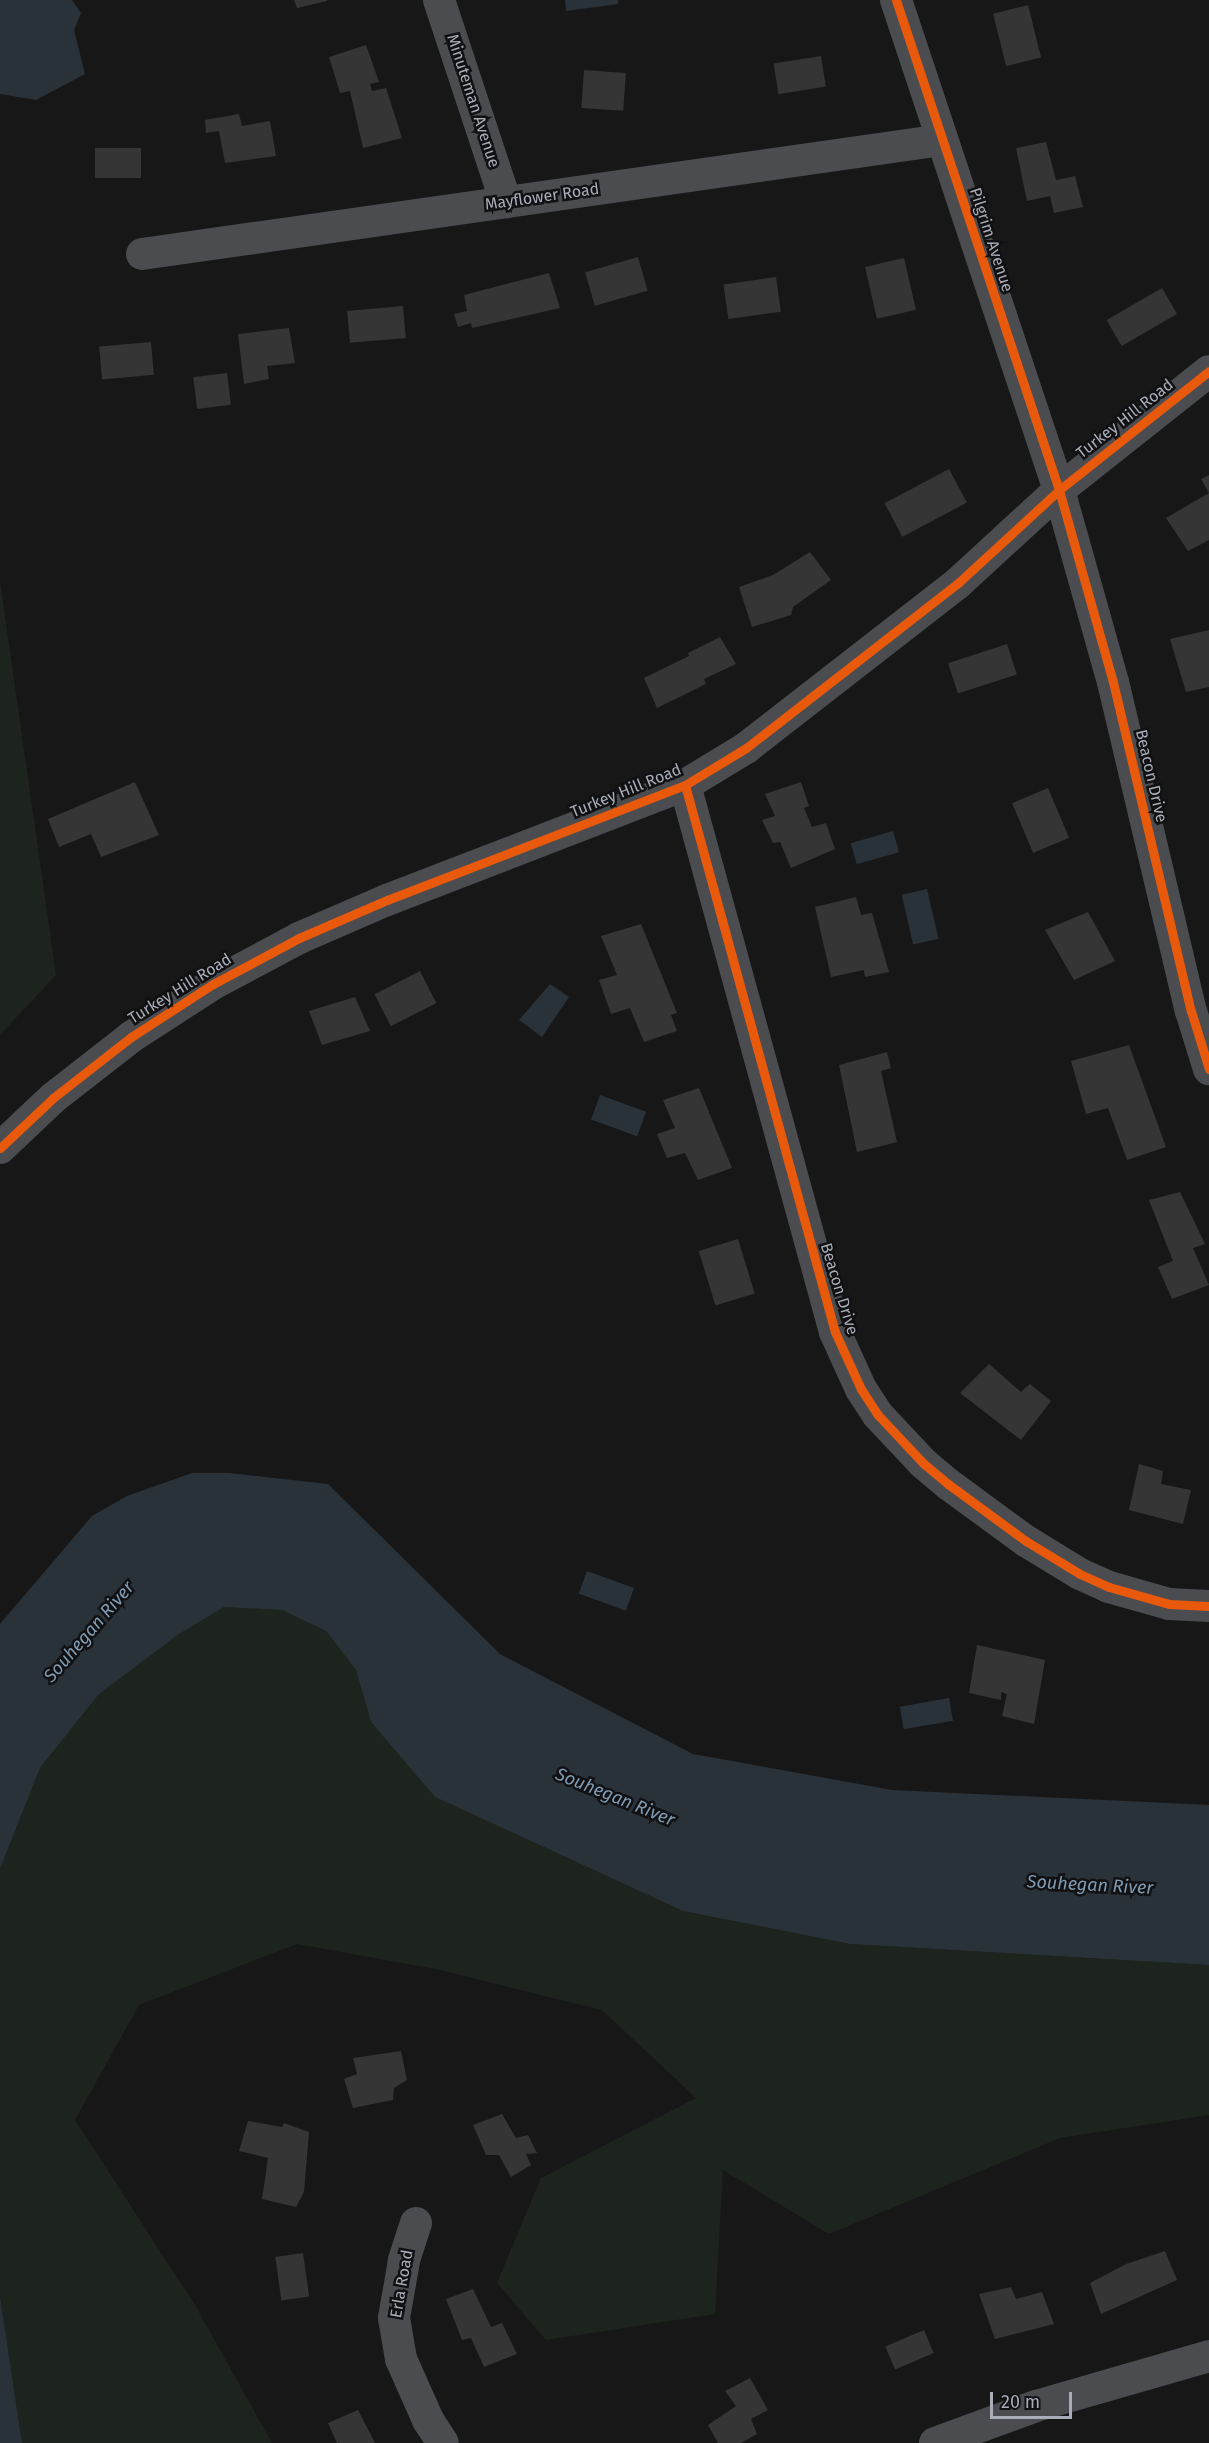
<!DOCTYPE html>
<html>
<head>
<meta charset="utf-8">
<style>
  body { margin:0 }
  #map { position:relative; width:1209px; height:2443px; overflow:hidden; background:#171717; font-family:"Fira Sans",sans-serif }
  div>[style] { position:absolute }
  .green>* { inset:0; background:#1d241e }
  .water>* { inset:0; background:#2a3239; transform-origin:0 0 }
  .building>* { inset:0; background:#353536; transform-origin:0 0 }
  .street>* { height:32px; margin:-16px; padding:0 16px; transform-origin:16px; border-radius:16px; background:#4b4c50 }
  .cycleway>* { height:9px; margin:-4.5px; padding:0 4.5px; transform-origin:4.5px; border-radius:4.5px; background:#e8590c }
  span { translate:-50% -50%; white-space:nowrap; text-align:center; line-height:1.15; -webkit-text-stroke:5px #111113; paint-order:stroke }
  .street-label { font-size:16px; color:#a8adb8 }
  .water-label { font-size:18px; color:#7f9bb3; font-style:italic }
  .scale { position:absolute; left:990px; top:2392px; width:82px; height:27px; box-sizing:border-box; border:3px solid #a8adb8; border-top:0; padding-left:8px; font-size:18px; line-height:21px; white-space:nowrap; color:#a8adb8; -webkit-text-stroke:4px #111113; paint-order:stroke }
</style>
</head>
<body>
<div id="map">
  <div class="green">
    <i style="clip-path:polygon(0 581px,56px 975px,0 1035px)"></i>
    <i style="clip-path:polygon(224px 1607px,282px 1610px,326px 1631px,356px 1670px,371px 1722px,435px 1797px,683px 1911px,850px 1944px,1209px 1965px,1209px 2115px,1060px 2138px,829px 2234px,723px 2170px,715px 2314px,546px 2340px,497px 2283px,541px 2178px,696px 2098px,602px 2010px,441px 1970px,297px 1944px,139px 2005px,75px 2120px,195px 2305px,272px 2443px,22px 2443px,0 2296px,0 1869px,40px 1768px,99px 1694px,179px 1634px)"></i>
  </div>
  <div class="water">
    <i style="clip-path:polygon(0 0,72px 0,81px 13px,74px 30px,85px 74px,36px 100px,0 94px)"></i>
    <i style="clip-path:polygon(565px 0,618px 0,618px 4px,566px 11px)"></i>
    <i style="left:893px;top:831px;width:22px;height:44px;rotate:74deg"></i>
    <i style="left:927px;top:889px;width:51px;height:26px;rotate:77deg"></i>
    <i style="clip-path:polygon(550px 984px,569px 997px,542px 1037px,519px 1020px)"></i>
    <i style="left:600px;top:1095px;width:49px;height:26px;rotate:20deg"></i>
    <i style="clip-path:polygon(192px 1473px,229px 1473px,328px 1484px,500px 1654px,693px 1754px,892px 1790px,1209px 1805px,1209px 1965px,850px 1944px,683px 1911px,435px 1797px,371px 1722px,356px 1670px,326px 1631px,282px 1610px,224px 1607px,179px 1634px,99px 1694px,40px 1768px,0 1869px,0 1624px,92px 1516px,127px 1496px)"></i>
    <i style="left:587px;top:1571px;width:50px;height:24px;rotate:20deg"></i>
    <i style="left:949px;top:1698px;width:23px;height:50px;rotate:80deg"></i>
    <i style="clip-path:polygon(0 2296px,22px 2443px,0 2443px)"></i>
  </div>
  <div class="building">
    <i style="clip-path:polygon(294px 0,327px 0,327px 1px,297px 8px)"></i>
    <i style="left:1028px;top:5px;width:54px;height:36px;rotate:76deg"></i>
    <i style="clip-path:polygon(366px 45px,379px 82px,370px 84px,372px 91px,386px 88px,402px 138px,363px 148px,350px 91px,340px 93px,329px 57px)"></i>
    <i style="left:821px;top:56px;width:31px;height:48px;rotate:81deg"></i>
    <i style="left:584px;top:70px;width:42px;height:38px;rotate:4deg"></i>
    <i style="clip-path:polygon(239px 114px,242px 126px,270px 121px,276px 156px,225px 163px,219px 131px,206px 133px,205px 120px)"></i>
    <i style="clip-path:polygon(1046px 142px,1056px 180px,1075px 176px,1083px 207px,1054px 213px,1050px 196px,1027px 201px,1016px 148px)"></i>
    <i style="left:141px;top:148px;width:30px;height:46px;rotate:90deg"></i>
    <i style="left:638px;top:257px;width:35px;height:55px;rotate:74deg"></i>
    <i style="left:904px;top:258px;width:53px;height:40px;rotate:77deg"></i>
    <i style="clip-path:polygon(549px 273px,560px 308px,472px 328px,471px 323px,458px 327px,454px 314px,467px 311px,464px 295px)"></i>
    <i style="left:776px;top:277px;width:35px;height:53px;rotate:82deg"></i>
    <i style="left:1162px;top:288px;width:30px;height:64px;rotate:60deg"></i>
    <i style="left:403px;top:306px;width:32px;height:56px;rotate:85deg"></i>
    <i style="clip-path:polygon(289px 328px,295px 363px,267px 366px,269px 379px,244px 384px,238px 334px)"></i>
    <i style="left:151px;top:342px;width:33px;height:52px;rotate:85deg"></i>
    <i style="left:227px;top:373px;width:32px;height:34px;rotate:83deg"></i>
    <i style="left:949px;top:469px;width:38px;height:73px;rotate:62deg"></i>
    <i style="clip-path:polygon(1209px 475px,1209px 540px,1188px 551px,1166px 518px,1209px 493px,1201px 479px)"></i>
    <i style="clip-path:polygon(810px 552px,831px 580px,793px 607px,791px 615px,752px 627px,739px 587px,773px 575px)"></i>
    <i style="clip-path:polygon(1209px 630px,1209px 687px,1186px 692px,1170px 639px)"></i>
    <i style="clip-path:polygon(720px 637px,736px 664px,704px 679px,706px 684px,657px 708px,644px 678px,689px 656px,688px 653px)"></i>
    <i style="left:1007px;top:644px;width:32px;height:62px;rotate:72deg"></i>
    <i style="clip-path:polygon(135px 782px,159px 835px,101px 857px,91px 834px,59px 847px,48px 819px)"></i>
    <i style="clip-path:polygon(801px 782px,809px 806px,804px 808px,812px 827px,826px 823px,835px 849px,791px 868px,780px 842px,773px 843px,762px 820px,775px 816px,765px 794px)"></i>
    <i style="left:1048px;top:788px;width:54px;height:39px;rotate:67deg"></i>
    <i style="clip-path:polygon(856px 897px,861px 915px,872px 913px,889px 972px,865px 977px,864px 970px,831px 977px,815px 907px)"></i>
    <i style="clip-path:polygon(1088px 912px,1115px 961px,1074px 980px,1045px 930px)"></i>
    <i style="clip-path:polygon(641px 924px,677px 1013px,671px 1015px,677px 1031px,644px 1042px,630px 1008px,611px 1014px,599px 980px,617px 975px,601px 936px)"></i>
    <i style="left:420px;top:971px;width:36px;height:51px;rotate:63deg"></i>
    <i style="clip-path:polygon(355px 997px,370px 1031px,322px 1045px,309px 1011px)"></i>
    <i style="clip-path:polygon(1129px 1045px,1166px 1147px,1127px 1160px,1108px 1108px,1086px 1114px,1071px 1061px)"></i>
    <i style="clip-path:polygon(887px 1052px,891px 1068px,881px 1071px,897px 1142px,857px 1152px,839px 1065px)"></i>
    <i style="clip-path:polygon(699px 1088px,732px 1168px,698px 1180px,685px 1153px,667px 1158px,657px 1134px,675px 1128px,663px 1100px)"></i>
    <i style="clip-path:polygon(1180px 1192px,1205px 1244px,1193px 1248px,1209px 1285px,1172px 1299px,1158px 1267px,1173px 1261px,1149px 1200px)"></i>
    <i style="left:738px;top:1239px;width:57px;height:41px;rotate:73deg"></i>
    <i style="clip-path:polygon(989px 1364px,1021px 1392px,1030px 1384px,1051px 1401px,1021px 1440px,960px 1393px)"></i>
    <i style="clip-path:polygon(1139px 1464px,1163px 1471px,1161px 1484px,1191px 1490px,1183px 1524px,1129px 1510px)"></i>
    <i style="clip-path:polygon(977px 1645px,1045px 1660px,1034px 1724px,1002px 1716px,1007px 1694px,1001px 1692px,1001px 1700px,969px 1693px)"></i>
    <i style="clip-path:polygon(401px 2051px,407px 2080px,394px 2088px,393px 2100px,353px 2108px,344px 2079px,357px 2074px,353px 2058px)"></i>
    <i style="clip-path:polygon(502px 2114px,516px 2138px,528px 2135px,537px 2153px,526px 2154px,531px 2165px,511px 2177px,499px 2155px,486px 2155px,473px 2125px)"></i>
    <i style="clip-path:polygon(248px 2121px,282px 2127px,284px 2123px,309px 2132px,304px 2192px,296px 2207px,262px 2199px,268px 2158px,239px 2151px)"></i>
    <i style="clip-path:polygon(1165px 2251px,1177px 2280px,1101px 2314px,1090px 2283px,1126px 2264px)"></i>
    <i style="left:303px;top:2253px;width:44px;height:28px;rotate:82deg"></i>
    <i style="clip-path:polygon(1011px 2287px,1016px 2299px,1042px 2292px,1054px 2324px,995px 2339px,979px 2294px)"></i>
    <i style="clip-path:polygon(473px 2289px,491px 2327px,502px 2323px,517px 2354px,484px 2367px,471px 2338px,462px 2340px,446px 2299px)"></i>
    <i style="left:924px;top:2330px;width:25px;height:42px;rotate:67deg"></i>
    <i style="clip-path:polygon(750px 2378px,768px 2410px,751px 2419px,757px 2434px,741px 2443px,718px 2443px,708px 2425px,736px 2406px,725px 2391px)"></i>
    <i style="clip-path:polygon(358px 2410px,375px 2443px,337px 2443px,328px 2423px)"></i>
  </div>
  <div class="street">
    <i style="left:439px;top:0;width:213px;rotate:71.7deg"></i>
    <i style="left:896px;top:0;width:516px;rotate:71.6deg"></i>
    <i style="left:1059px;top:490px;width:199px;rotate:74.3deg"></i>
    <i style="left:1113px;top:682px;width:338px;rotate:76.7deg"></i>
    <i style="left:1191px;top:1011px;width:61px;rotate:72.8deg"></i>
    <i style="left:142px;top:254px;width:808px;rotate:-8.11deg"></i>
    <i style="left:685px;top:785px;width:567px;rotate:74.67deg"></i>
    <i style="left:835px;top:1332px;width:63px;rotate:65.5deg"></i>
    <i style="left:861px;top:1389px;width:31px;rotate:57deg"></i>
    <i style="left:878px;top:1415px;width:66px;rotate:46.8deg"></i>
    <i style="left:923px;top:1463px;width:33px;rotate:40deg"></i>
    <i style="left:948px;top:1484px;width:97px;rotate:36.2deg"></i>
    <i style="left:1026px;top:1541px;width:63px;rotate:31.4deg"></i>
    <i style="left:1080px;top:1574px;width:32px;rotate:24deg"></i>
    <i style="left:1109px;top:1587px;width:62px;rotate:15.8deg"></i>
    <i style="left:1169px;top:1604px;width:40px;rotate:2.9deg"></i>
    <i style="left:0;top:1148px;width:73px;rotate:-43.3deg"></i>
    <i style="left:53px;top:1098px;width:99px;rotate:-38deg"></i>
    <i style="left:131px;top:1037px;width:98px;rotate:-32.9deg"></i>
    <i style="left:213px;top:984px;width:98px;rotate:-28.1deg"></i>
    <i style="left:299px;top:938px;width:96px;rotate:-23.4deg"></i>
    <i style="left:387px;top:900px;width:319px;rotate:-21.1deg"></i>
    <i style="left:685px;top:785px;width:71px;rotate:-31.2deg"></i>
    <i style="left:746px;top:748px;width:269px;rotate:-37.9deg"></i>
    <i style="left:958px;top:583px;width:137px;rotate:-42.6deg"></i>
    <i style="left:1059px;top:490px;width:191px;rotate:-38.4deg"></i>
    <i style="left:416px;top:2223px;width:40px;rotate:108deg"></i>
    <i style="left:404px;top:2261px;width:58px;rotate:100deg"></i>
    <i style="left:394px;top:2318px;width:42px;rotate:80.3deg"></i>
    <i style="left:401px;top:2359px;width:67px;rotate:66.1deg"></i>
    <i style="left:428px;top:2420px;width:27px;rotate:57deg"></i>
    <i style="left:935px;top:2443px;width:108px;rotate:-20.1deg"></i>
    <i style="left:1036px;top:2406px;width:180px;rotate:-16.1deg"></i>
  </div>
  <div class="cycleway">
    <i style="left:896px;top:0;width:516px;rotate:71.6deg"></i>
    <i style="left:1059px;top:490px;width:199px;rotate:74.3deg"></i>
    <i style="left:1113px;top:682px;width:338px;rotate:76.7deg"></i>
    <i style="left:1191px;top:1011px;width:61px;rotate:72.8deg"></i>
    <i style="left:685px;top:785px;width:567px;rotate:74.67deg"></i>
    <i style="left:835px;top:1332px;width:63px;rotate:65.5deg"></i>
    <i style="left:861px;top:1389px;width:31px;rotate:57deg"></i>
    <i style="left:878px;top:1415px;width:66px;rotate:46.8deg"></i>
    <i style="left:923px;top:1463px;width:33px;rotate:40deg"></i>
    <i style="left:948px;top:1484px;width:97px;rotate:36.2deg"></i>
    <i style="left:1026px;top:1541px;width:63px;rotate:31.4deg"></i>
    <i style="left:1080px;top:1574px;width:32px;rotate:24deg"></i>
    <i style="left:1109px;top:1587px;width:62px;rotate:15.8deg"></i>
    <i style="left:1169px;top:1604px;width:40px;rotate:2.9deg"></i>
    <i style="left:0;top:1148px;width:73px;rotate:-43.3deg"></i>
    <i style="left:53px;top:1098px;width:99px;rotate:-38deg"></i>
    <i style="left:131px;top:1037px;width:98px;rotate:-32.9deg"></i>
    <i style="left:213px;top:984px;width:98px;rotate:-28.1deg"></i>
    <i style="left:299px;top:938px;width:96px;rotate:-23.4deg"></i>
    <i style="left:387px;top:900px;width:319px;rotate:-21.1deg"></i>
    <i style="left:685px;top:785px;width:71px;rotate:-31.2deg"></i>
    <i style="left:746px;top:748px;width:269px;rotate:-37.9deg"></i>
    <i style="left:958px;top:583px;width:137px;rotate:-42.6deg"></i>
    <i style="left:1059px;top:490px;width:191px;rotate:-38.4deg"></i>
  </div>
  <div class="street-label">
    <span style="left:473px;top:101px;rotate:72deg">Minuteman Avenue</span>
    <span style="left:542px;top:197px;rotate:-8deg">Mayflower Road</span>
    <span style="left:991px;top:240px;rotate:72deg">Pilgrim Avenue</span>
    <span style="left:1125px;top:419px;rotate:-38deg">Turkey Hill Road</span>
    <span style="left:1151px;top:776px;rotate:77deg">Beacon Drive</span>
    <span style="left:626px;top:791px;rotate:-22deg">Turkey Hill Road</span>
    <span style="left:180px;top:989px;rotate:-32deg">Turkey Hill Road</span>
    <span style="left:839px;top:1289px;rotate:73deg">Beacon Drive</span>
    <span style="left:402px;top:2284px;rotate:-80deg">Erla Road</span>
  </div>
  <div class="water-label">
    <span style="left:89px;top:1632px;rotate:-49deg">Souhegan River</span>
    <span style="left:615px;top:1797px;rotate:22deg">Souhegan River</span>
    <span style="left:1090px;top:1885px;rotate:3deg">Souhegan River</span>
  </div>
  <div class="scale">20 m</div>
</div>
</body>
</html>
